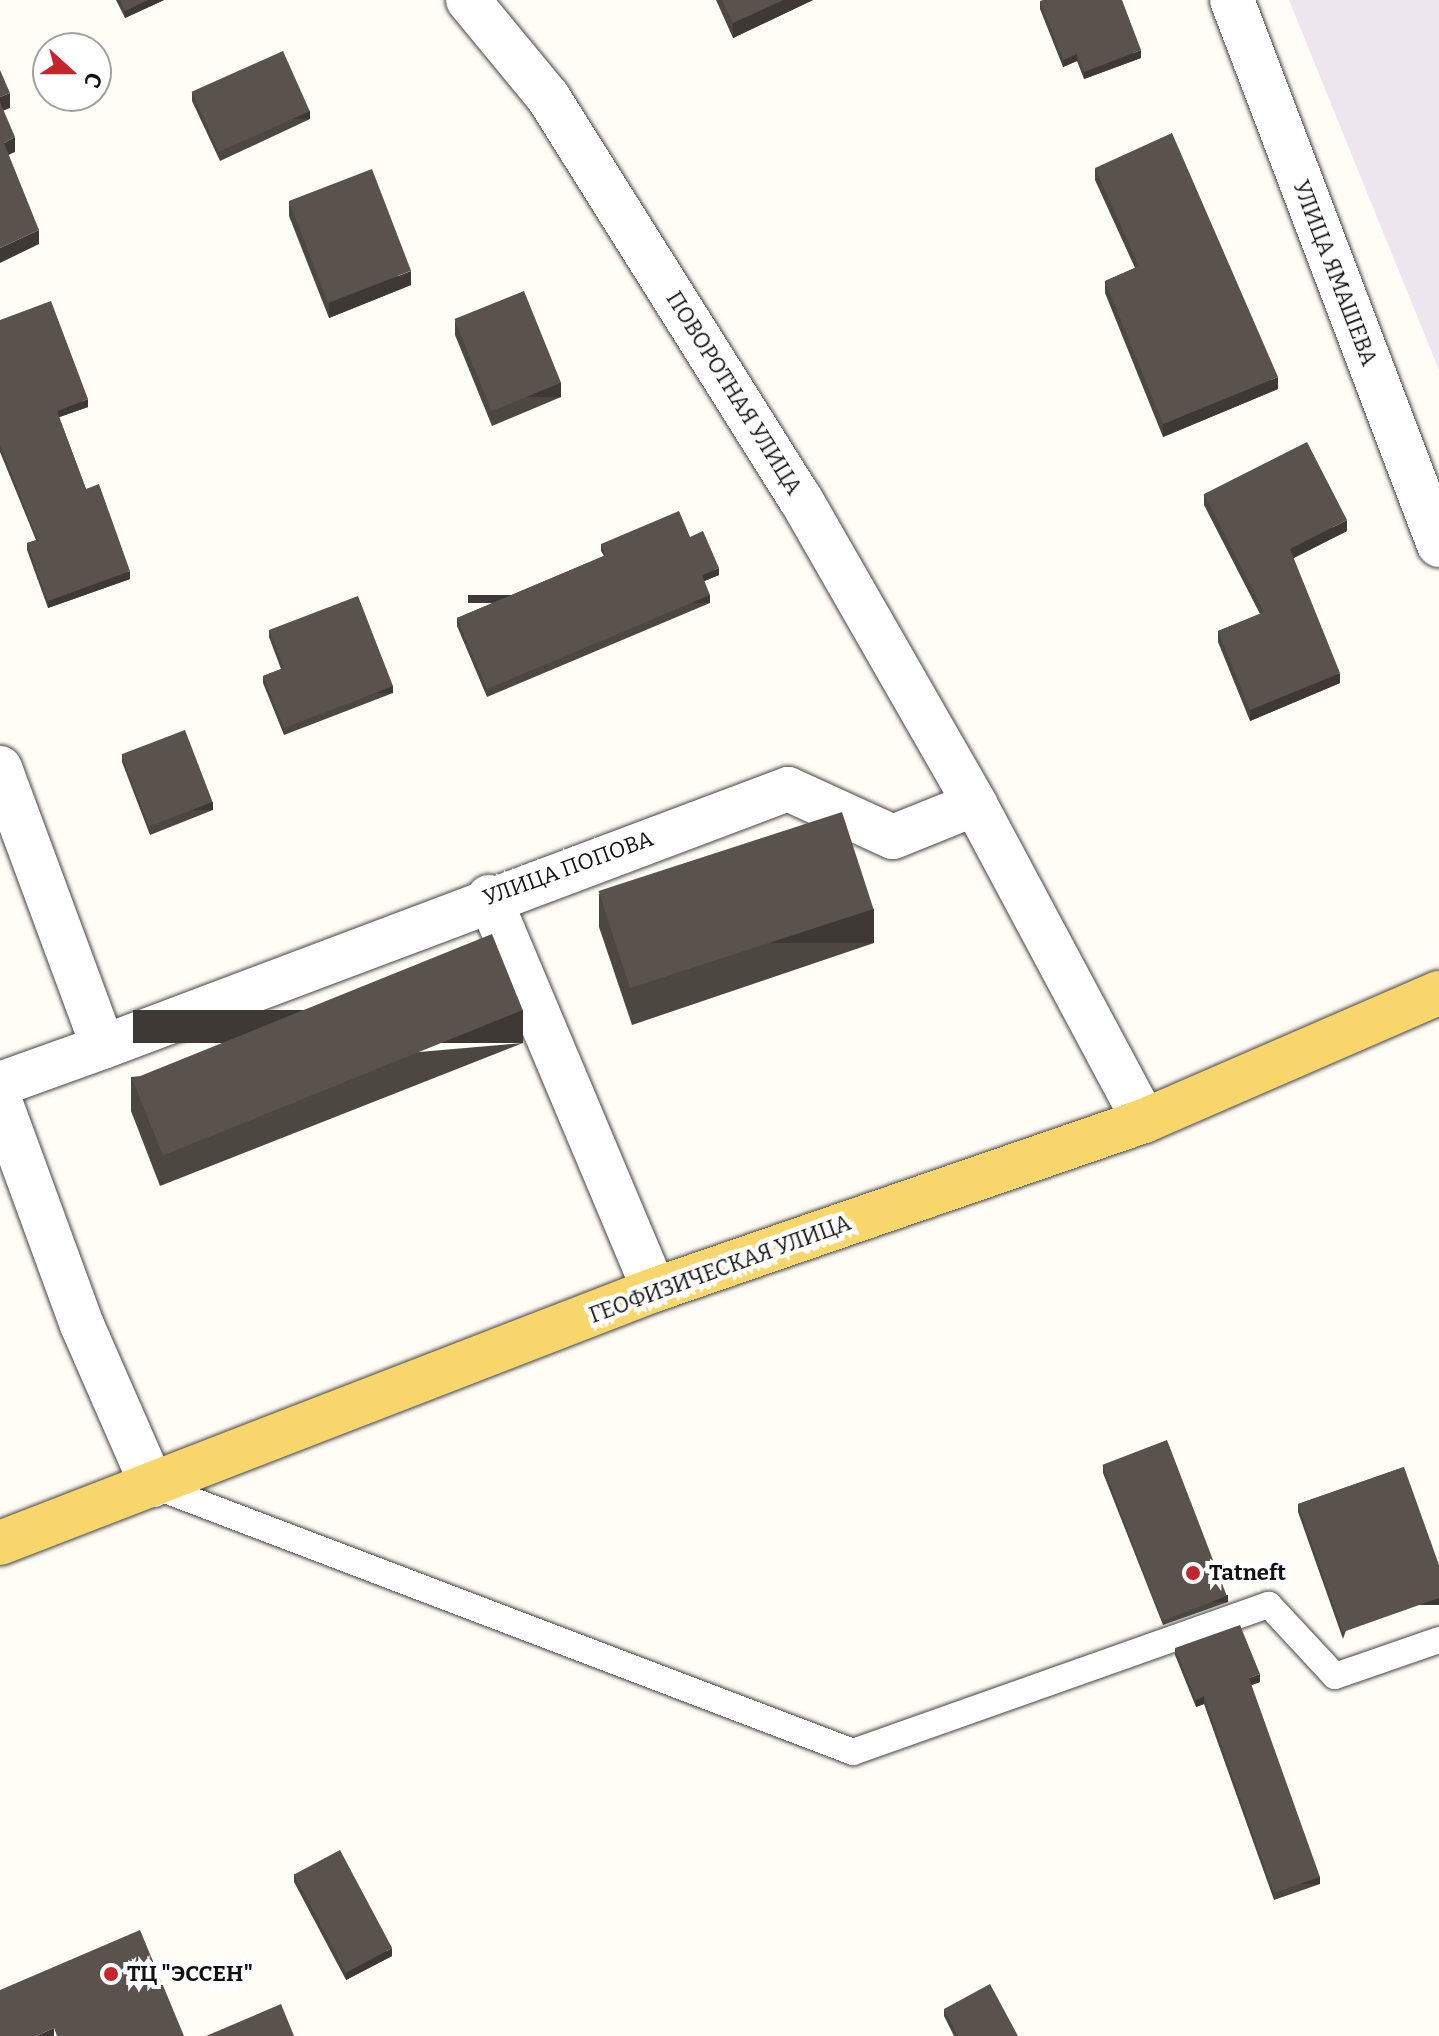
<!DOCTYPE html>
<html>
<head>
<meta charset="utf-8">
<style>
  body { margin:0 }
  #map { position:relative; width:1439px; height:2036px; overflow:hidden; background:#fffdf5; font-family:Bitter,serif }
  div>[style] { position:absolute }
  .industrial>* { inset:0; background:#eee6ef }
  .roads { filter:drop-shadow(0 0 2px #444) drop-shadow(0 0 2px #444) }
  .lane>* { height:26px; margin:-13px; padding:0 13px; transform-origin:13px; border-radius:13px; background:#fff }
  .street>* { height:44px; margin:-22px; padding:0 22px; transform-origin:22px; border-radius:22px; background:#fff }
  .primary>* { height:44px; margin:-22px; padding:0 22px; transform-origin:22px; border-radius:22px; background:#f9d66b }
  .wall>* { inset:0; background:#4d4742 }
  .shaded-wall>* { inset:0; background:#3f3936; transform-origin:0 0 }
  .building>* { inset:0; background:#5a524d; transform-origin:0 0 }
  .dots>* { width:22px; height:22px; translate:-50% -50%; box-sizing:border-box; border:4px solid #fff; border-radius:50% }
  span { translate:-50% -50%; white-space:nowrap; text-align:center; line-height:1.15; -webkit-text-stroke:8px #fff; paint-order:stroke }
  .street-label { font-size:22px; color:#111 }
  .poi-label { font-size:22px; color:#111; font-weight:700 }
  .left { translate:0 -50%; text-align:left }
  .north { position:absolute; left:32px; top:32px; width:80px; height:80px; box-sizing:border-box; background:#fff; border:2px solid #a0a0a0; border-radius:50%; rotate:111deg; font-size:22px; font-weight:700; line-height:32px; text-align:center; color:#111 }
  .north::after { content:''; display:block; margin:auto; width:28px; height:36px; background:#c4262e; clip-path:polygon(50% 0,100% 100%,50% 72%,0 100%) }
</style>
</head>
<body>
<div id="map">
  <div class="industrial">
    <i style="clip-path:polygon(1289px 0,1439px 0,1439px 370px)"></i>
  </div>
  <div class="roads">
    <div class="lane">
      <i style="left:152px;top:1485px;width:750px;rotate:20.85deg"></i>
      <i style="left:853px;top:1752px;width:441px;rotate:-19.5deg"></i>
      <i style="left:1269px;top:1605px;width:97px;rotate:47.1deg"></i>
      <i style="left:1335px;top:1676px;width:110px;rotate:-19.1deg"></i>
    </div>
    <div class="street">
      <i style="left:468px;top:0;width:126px;rotate:50.5deg"></i>
      <i style="left:548px;top:97px;width:474px;rotate:57.9deg"></i>
      <i style="left:800px;top:498px;width:353px;rotate:60.2deg"></i>
      <i style="left:1232px;top:0;width:583px;rotate:69.2deg"></i>
      <i style="left:0;top:768px;width:297px;rotate:69.7deg"></i>
      <i style="left:103px;top:1047px;width:732px;rotate:-20.64deg"></i>
      <i style="left:788px;top:789px;width:115px;rotate:24.6deg"></i>
      <i style="left:893px;top:837px;width:88px;rotate:-21.9deg"></i>
      <i style="left:975px;top:804px;width:359px;rotate:61.9deg"></i>
      <i style="left:489px;top:897px;width:426px;rotate:67.2deg"></i>
      <i style="left:0;top:1084px;width:109px;rotate:-19.8deg"></i>
      <i style="left:0;top:1101px;width:239px;rotate:69.9deg"></i>
      <i style="left:82px;top:1325px;width:175px;rotate:66.4deg"></i>
    </div>
    <div class="primary">
      <i style="left:0;top:1543px;width:701px;rotate:-21.15deg"></i>
      <i style="left:654px;top:1290px;width:518px;rotate:-19.03deg"></i>
      <i style="left:1144px;top:1121px;width:322px;rotate:-23.5deg"></i>
    </div>
  </div>
  <div class="wall">
    <i style="clip-path:polygon(116px 0,164px 0,125px 18px)"></i>
    <i style="clip-path:polygon(716px 0,813px 0,733px 38px)"></i>
    <i style="clip-path:polygon(1040px 1px,1141px 58px,1084px 79px,1077px 61px,1063px 67px,1040px 9px)"></i>
    <i style="clip-path:polygon(192px 93px,310px 119px,220px 161px,192px 101px)"></i>
    <i style="clip-path:polygon(1095px 168px,1278px 389px,1163px 437px,1105px 293px,1105px 281px,1135px 268px,1095px 180px)"></i>
    <i style="clip-path:polygon(289px 201px,411px 285px,329px 318px,289px 216px)"></i>
    <i style="clip-path:polygon(0 320px,88px 407px,59px 417px,86px 489px,130px 579px,48px 608px,27px 550px,27px 543px,36px 540px,0 452px)"></i>
    <i style="clip-path:polygon(455px 321px,561px 397px,492px 426px,455px 335px)"></i>
    <i style="clip-path:polygon(1204px 494px,1347px 531px,1293px 558px,1340px 683px,1250px 721px,1218px 642px,1218px 631px,1260px 614px,1204px 505px)"></i>
    <i style="clip-path:polygon(690px 537px,719px 575px,704px 581px,710px 603px,487px 697px,457px 626px,457px 618px,604px 556px,601px 551px,601px 544px)"></i>
    <i style="clip-path:polygon(269px 630px,393px 693px,284px 735px,263px 683px,263px 676px,281px 669px,269px 637px)"></i>
    <i style="clip-path:polygon(122px 755px,213px 810px,150px 835px,122px 762px)"></i>
    <i style="clip-path:polygon(599px 894px,874px 943px,632px 1025px,599px 927px)"></i>
    <i style="clip-path:polygon(523px 1043px,160px 1186px,131px 1111px,131px 1077px)"></i>
    <i style="clip-path:polygon(1103px 1465px,1228px 1602px,1163px 1625px,1103px 1473px)"></i>
    <i style="clip-path:polygon(1404px 1467px,1343px 1639px,1298px 1512px,1298px 1504px)"></i>
    <i style="clip-path:polygon(1175px 1648px,1260px 1682px,1251px 1685px,1320px 1884px,1274px 1900px,1204px 1704px,1196px 1707px,1175px 1655px)"></i>
    <i style="clip-path:polygon(294px 1874px,392px 1956px,346px 1980px,294px 1882px)"></i>
    <i style="clip-path:polygon(944px 2009px,1018px 2036px,954px 2036px,944px 2016px)"></i>
  </div>
  <div class="shaded-wall">
    <i style="clip-path:polygon(148px 0,164px 0,125px 18px,125px 11px)"></i>
    <i style="clip-path:polygon(783px 0,813px 0,733px 38px,733px 23px)"></i>
    <i style="clip-path:polygon(1141px 50px,1141px 58px,1084px 79px,1084px 72px)"></i>
    <i style="clip-path:polygon(1077px 54px,1077px 61px,1063px 67px,1063px 60px)"></i>
    <i style="clip-path:polygon(10px 93px,10px 108px,0 112px,0 97px)"></i>
    <i style="left:310px;top:111px;width:8px;height:99px;rotate:90deg"></i>
    <i style="clip-path:polygon(15px 137px,15px 152px,4px 157px,4px 143px)"></i>
    <i style="clip-path:polygon(39px 230px,39px 244px,0 263px,0 248px)"></i>
    <i style="clip-path:polygon(411px 271px,411px 285px,329px 318px,329px 303px)"></i>
    <i style="clip-path:polygon(1278px 377px,1278px 389px,1163px 437px,1163px 424px)"></i>
    <i style="left:561px;top:383px;width:14px;height:75px;rotate:90deg"></i>
    <i style="clip-path:polygon(88px 399px,88px 407px,57px 418px,57px 411px)"></i>
    <i style="clip-path:polygon(1347px 520px,1347px 531px,1290px 560px,1290px 549px)"></i>
    <i style="clip-path:polygon(719px 568px,719px 575px,702px 582px,702px 575px)"></i>
    <i style="clip-path:polygon(130px 571px,130px 579px,48px 608px,48px 601px)"></i>
    <i style="left:710px;top:595px;width:8px;height:242px;rotate:90deg"></i>
    <i style="clip-path:polygon(1340px 673px,1340px 683px,1250px 721px,1250px 710px)"></i>
    <i style="left:393px;top:686px;width:7px;height:117px;rotate:90deg"></i>
    <i style="left:213px;top:802px;width:8px;height:68px;rotate:90deg"></i>
    <i style="left:874px;top:909px;width:34px;height:256px;rotate:90deg"></i>
    <i style="left:523px;top:1010px;width:33px;height:390px;rotate:90deg"></i>
    <i style="left:1228px;top:1595px;width:7px;height:69px;rotate:90deg"></i>
    <i style="left:1439px;top:1598px;width:7px;height:102px;rotate:90deg"></i>
    <i style="clip-path:polygon(1260px 1674px,1260px 1682px,1249px 1686px,1249px 1678px)"></i>
    <i style="clip-path:polygon(1204px 1696px,1204px 1704px,1196px 1707px,1196px 1700px)"></i>
    <i style="left:1320px;top:1877px;width:7px;height:49px;rotate:90deg"></i>
    <i style="clip-path:polygon(392px 1948px,392px 1956px,346px 1980px,346px 1973px)"></i>
    <i style="clip-path:polygon(54px 2028px,54px 2036px,36px 2036px)"></i>
  </div>
  <div class="building">
    <i style="clip-path:polygon(120px 0,148px 0,125px 11px)"></i>
    <i style="clip-path:polygon(722px 0,783px 0,733px 23px)"></i>
    <i style="clip-path:polygon(1043px 0,1122px 0,1141px 50px,1084px 72px,1077px 54px,1063px 60px,1040px 1px)"></i>
    <i style="left:283px;top:51px;width:66px;height:100px;rotate:66deg"></i>
    <i style="clip-path:polygon(0 70px,10px 93px,0 97px)"></i>
    <i style="clip-path:polygon(0 102px,15px 137px,4px 143px,39px 230px,0 248px)"></i>
    <i style="clip-path:polygon(1172px 133px,1278px 377px,1163px 424px,1105px 281px,1139px 266px,1095px 168px)"></i>
    <i style="left:372px;top:169px;width:109px;height:89px;rotate:69deg"></i>
    <i style="left:524px;top:291px;width:99px;height:75px;rotate:68deg"></i>
    <i style="clip-path:polygon(51px 301px,88px 399px,57px 411px,86px 489px,99px 484px,130px 571px,48px 601px,27px 543px,38px 540px,0 445px,0 320px)"></i>
    <i style="clip-path:polygon(1307px 442px,1347px 520px,1290px 549px,1340px 673px,1250px 710px,1218px 631px,1264px 612px,1204px 494px)"></i>
    <i style="clip-path:polygon(679px 511px,690px 537px,703px 531px,719px 568px,702px 575px,710px 595px,487px 689px,457px 618px,606px 555px,601px 544px)"></i>
    <i style="clip-path:polygon(358px 596px,393px 686px,284px 728px,263px 676px,284px 668px,269px 630px)"></i>
    <i style="left:185px;top:730px;width:77px;height:68px;rotate:69deg"></i>
    <i style="left:842px;top:812px;width:102px;height:256px;rotate:72deg"></i>
    <i style="left:492px;top:934px;width:82px;height:388px;rotate:68deg"></i>
    <i style="left:1167px;top:1440px;width:167px;height:69px;rotate:69deg"></i>
    <i style="clip-path:polygon(1404px 1467px,1439px 1565px,1439px 1598px,1343px 1632px,1298px 1504px)"></i>
    <i style="clip-path:polygon(1240px 1625px,1260px 1674px,1249px 1678px,1320px 1877px,1274px 1893px,1204px 1696px,1196px 1700px,1175px 1648px)"></i>
    <i style="left:340px;top:1850px;width:111px;height:52px;rotate:62deg"></i>
    <i style="clip-path:polygon(140px 1930px,184px 2036px,57px 2036px,54px 2028px,36px 2036px,0 2036px,0 1990px)"></i>
    <i style="clip-path:polygon(990px 1984px,1018px 2036px,958px 2036px,944px 2009px)"></i>
    <i style="clip-path:polygon(281px 2004px,294px 2036px,206px 2036px)"></i>
  </div>
  <div class="dots">
    <i style="left:1193px;top:1573px;background:#c4262e"></i>
    <i style="left:111px;top:1974px;background:#c4262e"></i>
  </div>
  <div class="street-label">
    <span style="left:1335px;top:273px;rotate:69deg">УЛИЦА ЯМАШЕВА</span>
    <span style="left:734px;top:393px;rotate:58deg">ПОВОРОТНАЯ УЛИЦА</span>
    <span style="left:568px;top:868px;rotate:-20deg">УЛИЦА ПОПОВА</span>
    <span style="left:720px;top:1269px;rotate:-20deg">ГЕОФИЗИЧЕСКАЯ УЛИЦА</span>
  </div>
  <div class="poi-label">
    <span class="left" style="left:1209px;top:1573px">Tatneft</span>
    <span class="left" style="left:127px;top:1974px">ТЦ "ЭССЕН"</span>
  </div>
  <div class="north">С</div>
</div>
</body>
</html>
